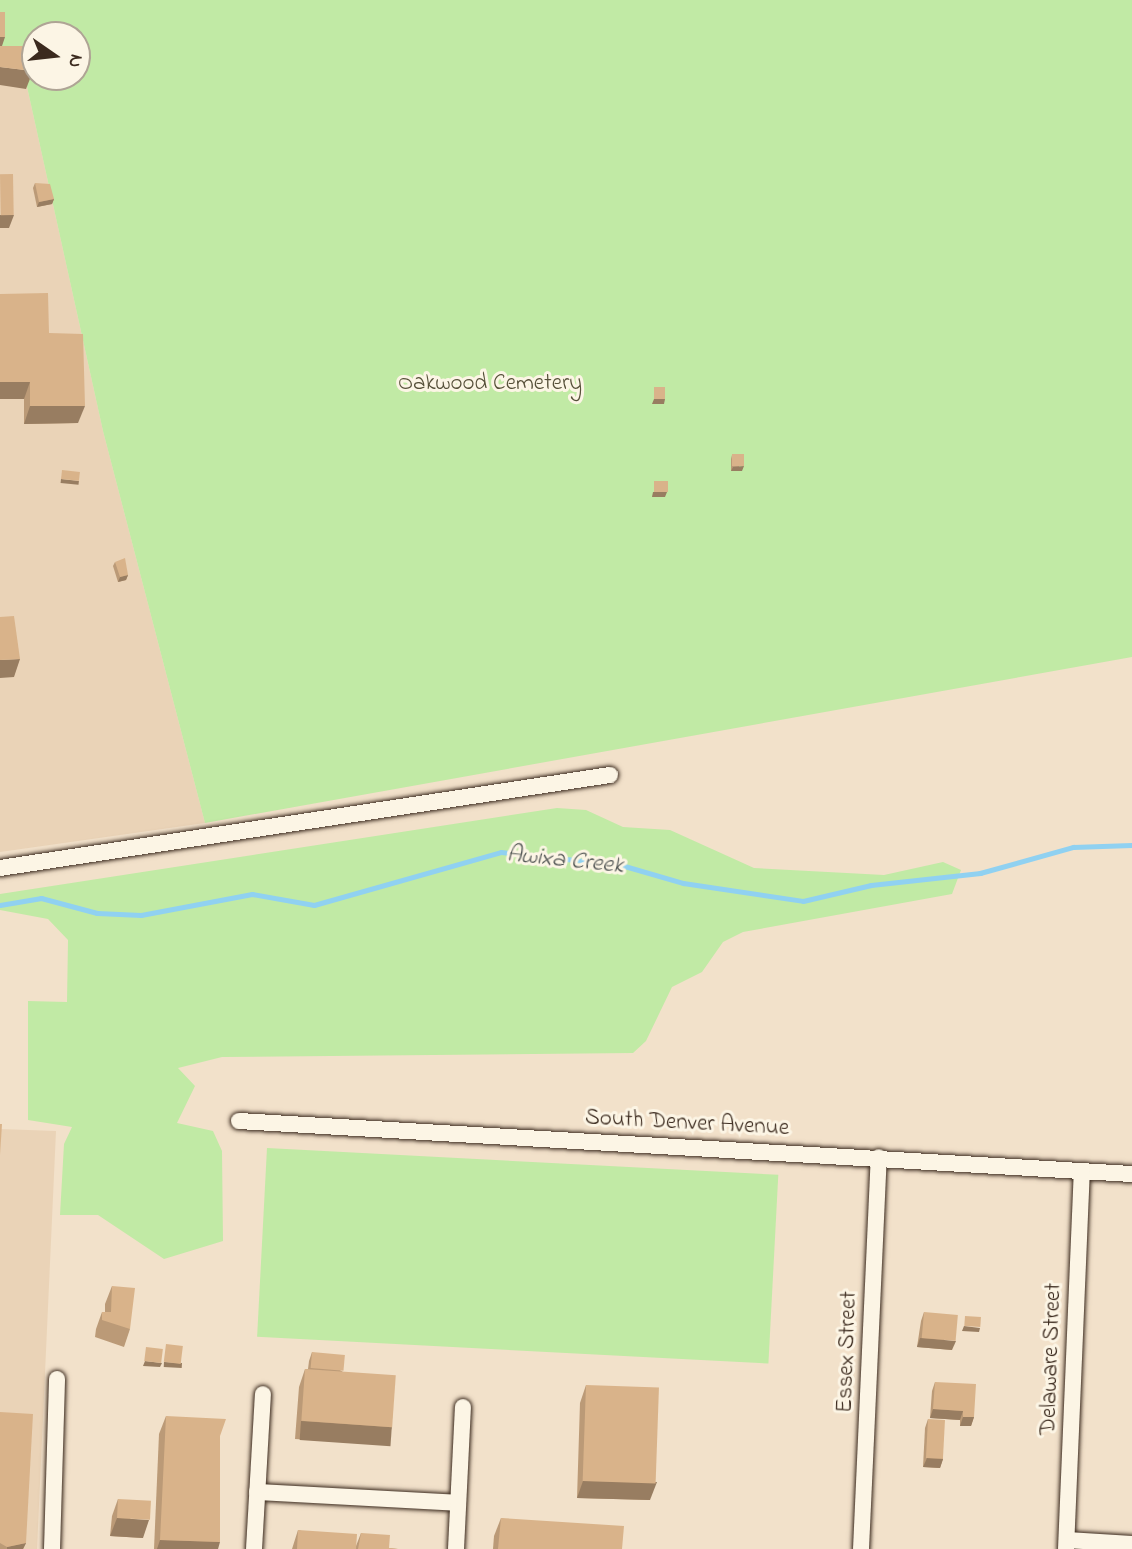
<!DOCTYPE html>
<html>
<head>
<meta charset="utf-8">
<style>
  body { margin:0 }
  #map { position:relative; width:1132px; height:1549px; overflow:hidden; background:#f2e1ca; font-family:"Indie Flower",sans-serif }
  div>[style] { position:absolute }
  .built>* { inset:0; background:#ead3b7 }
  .green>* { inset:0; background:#c1eaa5; transform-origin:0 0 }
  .stream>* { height:5px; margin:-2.5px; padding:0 2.5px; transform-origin:2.5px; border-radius:2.5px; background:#90d1f1 }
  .roads { filter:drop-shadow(0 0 2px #3b2a1e) drop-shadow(0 0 2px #3b2a1e) }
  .minor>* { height:16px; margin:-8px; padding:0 8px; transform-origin:8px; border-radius:8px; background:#fcf5e5 }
  .wall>* { inset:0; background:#bb9a77 }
  .shaded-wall>* { inset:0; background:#987d61; transform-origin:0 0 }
  .building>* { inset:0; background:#d9b38a; transform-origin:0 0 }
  span { translate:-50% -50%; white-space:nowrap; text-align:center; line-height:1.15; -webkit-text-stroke:6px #fcf5e5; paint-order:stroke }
  .park-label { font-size:23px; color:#565039 }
  .street-label { font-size:23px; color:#3b2a1e }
  .water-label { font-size:24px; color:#505453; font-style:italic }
  .north { position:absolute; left:21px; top:21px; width:70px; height:70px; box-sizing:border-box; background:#fcf5e5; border:2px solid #afa495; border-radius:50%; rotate:104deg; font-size:19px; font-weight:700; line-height:28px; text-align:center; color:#3b2a1e }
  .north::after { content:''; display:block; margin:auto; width:24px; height:32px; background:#3b2a1e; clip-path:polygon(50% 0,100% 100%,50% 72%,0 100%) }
</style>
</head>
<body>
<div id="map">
  <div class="built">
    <i style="clip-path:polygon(0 64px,22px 64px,103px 431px,205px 823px,0 852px)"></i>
    <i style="clip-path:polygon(0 1129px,56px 1131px,37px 1549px,0 1549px)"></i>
  </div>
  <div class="green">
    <i style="clip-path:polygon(evenodd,0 0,1132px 0,1132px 657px,205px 823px,103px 431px,22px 64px,0 64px,0 0,35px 35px,77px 35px,77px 77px,35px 77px,35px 35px)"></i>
    <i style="clip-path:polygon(557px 808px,586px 810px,623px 827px,670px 830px,754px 868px,884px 875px,943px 862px,961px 870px,952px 894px,743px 932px,723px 942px,702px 972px,672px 987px,646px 1041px,633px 1053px,222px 1057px,178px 1068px,195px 1086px,177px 1123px,213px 1131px,222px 1151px,223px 1241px,164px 1259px,98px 1215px,60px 1215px,64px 1144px,72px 1127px,28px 1120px,28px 1001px,67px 1002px,68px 940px,48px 919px,0 910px,0 894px)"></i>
    <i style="left:267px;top:1148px;width:512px;height:189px;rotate:3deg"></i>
  </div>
  <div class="stream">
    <i style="left:0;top:905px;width:42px;rotate:-9.7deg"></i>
    <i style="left:41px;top:898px;width:58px;rotate:15deg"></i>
    <i style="left:97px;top:913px;width:44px;rotate:2.6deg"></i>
    <i style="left:141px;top:915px;width:113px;rotate:-10.7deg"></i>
    <i style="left:252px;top:894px;width:63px;rotate:10.1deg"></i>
    <i style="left:314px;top:905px;width:194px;rotate:-15.8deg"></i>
    <i style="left:501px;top:852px;width:121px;rotate:6.2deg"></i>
    <i style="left:621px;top:865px;width:65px;rotate:16.2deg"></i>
    <i style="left:683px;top:883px;width:121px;rotate:8.5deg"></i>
    <i style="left:803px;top:901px;width:70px;rotate:-13.2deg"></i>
    <i style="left:871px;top:885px;width:110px;rotate:-6.3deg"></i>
    <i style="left:980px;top:873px;width:97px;rotate:-15.6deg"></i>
    <i style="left:1073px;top:847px;width:59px;rotate:-1.9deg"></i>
  </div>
  <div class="roads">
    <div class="minor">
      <i style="left:0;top:868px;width:617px;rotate:-8.67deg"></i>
      <i style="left:239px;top:1121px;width:895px;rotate:3.4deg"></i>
      <i style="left:257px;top:1492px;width:201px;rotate:3.1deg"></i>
      <i style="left:1067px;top:1540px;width:65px;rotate:3.5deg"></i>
      <i style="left:52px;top:1549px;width:170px;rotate:-88.3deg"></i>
      <i style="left:254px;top:1549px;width:155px;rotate:-86.7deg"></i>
      <i style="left:456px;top:1549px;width:142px;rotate:-87.2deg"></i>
      <i style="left:861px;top:1549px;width:392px;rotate:-87.4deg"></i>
      <i style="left:1066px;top:1549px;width:378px;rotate:-87.6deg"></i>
    </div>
  </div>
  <div class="wall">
    <i style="clip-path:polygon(35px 183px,54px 199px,52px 204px,37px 207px,33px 188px)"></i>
    <i style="clip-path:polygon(49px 333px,78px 423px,24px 424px,24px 399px,0 399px)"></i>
    <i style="clip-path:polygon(732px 455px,742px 471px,731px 471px,731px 459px)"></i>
    <i style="clip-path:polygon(115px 562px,128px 575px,126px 580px,118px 582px,113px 566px)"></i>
    <i style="clip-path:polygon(112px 1286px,130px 1329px,124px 1347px,95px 1337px,96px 1329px,102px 1312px,105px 1312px,105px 1304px)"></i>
    <i style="clip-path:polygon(924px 1312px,952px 1350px,917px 1347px,921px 1321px)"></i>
    <i style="clip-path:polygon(312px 1352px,343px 1372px,392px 1427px,386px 1445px,295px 1439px,299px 1387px,305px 1369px,308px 1369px,309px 1361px)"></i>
    <i style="clip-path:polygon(935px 1382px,974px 1417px,971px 1426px,960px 1426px,960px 1420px,930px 1418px,932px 1391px)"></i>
    <i style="clip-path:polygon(586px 1385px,650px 1500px,577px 1498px,580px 1403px)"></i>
    <i style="clip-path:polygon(0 1412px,26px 1543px,23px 1549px,0 1549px)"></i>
    <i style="clip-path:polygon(166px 1416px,220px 1436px,218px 1549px,154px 1549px,159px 1434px)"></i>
    <i style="clip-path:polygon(928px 1419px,943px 1459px,940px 1468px,923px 1467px,925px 1428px)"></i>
    <i style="clip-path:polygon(118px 1499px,143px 1538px,110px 1536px,112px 1516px)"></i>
    <i style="clip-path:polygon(501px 1518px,622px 1549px,493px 1549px,494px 1536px)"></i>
    <i style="clip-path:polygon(298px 1530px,356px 1546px,361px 1533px,389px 1548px,398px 1549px,292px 1549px)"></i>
  </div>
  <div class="shaded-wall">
    <i style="clip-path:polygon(0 37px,5px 37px,2px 46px,0 46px)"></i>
    <i style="clip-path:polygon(0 67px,33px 71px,26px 89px,0 85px)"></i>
    <i style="clip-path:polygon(54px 199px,52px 204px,37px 207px,39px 202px)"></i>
    <i style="clip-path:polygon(0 215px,14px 215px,9px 228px,0 228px)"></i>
    <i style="clip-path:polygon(0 382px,30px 382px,24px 399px,0 399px)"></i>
    <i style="clip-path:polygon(654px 399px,665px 399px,664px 404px,652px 404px)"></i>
    <i style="clip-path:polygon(30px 406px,85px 406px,78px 423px,24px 424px)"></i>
    <i style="clip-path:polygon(744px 466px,742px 471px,731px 471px,733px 467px)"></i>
    <i style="left:61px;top:479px;width:18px;height:4px;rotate:6deg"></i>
    <i style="clip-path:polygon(653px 492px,667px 492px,665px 497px,652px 497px)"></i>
    <i style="clip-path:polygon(128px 575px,126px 580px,118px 582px,120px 577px)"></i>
    <i style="clip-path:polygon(20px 659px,14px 677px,0 678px,0 660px)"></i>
    <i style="clip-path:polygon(964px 1326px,980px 1328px,979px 1332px,962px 1331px)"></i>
    <i style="clip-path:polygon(920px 1338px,956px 1341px,952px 1350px,917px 1347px)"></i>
    <i style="clip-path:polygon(145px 1361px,162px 1363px,160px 1367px,143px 1366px)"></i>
    <i style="left:164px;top:1362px;width:18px;height:5px;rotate:3deg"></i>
    <i style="clip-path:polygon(933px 1409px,963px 1411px,960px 1420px,930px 1418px)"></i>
    <i style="clip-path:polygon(963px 1417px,974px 1417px,971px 1426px,960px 1426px)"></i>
    <i style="left:301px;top:1421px;width:91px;height:19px;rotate:4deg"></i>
    <i style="clip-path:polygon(927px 1458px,943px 1459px,940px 1468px,923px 1467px)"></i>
    <i style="clip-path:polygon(583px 1481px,657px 1482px,650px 1500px,577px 1498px)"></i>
    <i style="clip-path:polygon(117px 1518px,149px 1520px,143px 1538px,110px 1536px)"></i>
    <i style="clip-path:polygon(160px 1540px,220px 1542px,218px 1549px,157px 1549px)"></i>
    <i style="clip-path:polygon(26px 1543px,23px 1549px,7px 1549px,7px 1547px)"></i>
  </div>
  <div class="building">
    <i style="left:0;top:12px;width:5px;height:25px"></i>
    <i style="clip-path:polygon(0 46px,29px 46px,33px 71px,0 67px)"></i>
    <i style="left:13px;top:174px;width:41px;height:13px;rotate:89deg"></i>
    <i style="clip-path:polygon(35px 183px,50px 184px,54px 199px,39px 202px)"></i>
    <i style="clip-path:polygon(48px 293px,49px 333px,83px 334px,85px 406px,30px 406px,30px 382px,0 382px,0 294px)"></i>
    <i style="left:665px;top:387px;width:12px;height:11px;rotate:90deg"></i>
    <i style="left:744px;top:454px;width:12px;height:12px;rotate:90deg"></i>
    <i style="left:62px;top:470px;width:18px;height:9px;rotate:6deg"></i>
    <i style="left:654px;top:481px;width:14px;height:11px"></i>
    <i style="clip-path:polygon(125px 558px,128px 575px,120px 577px,115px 562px)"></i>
    <i style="clip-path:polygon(14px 616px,20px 659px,0 660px,0 617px)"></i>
    <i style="clip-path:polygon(0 1124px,2px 1124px,0 1155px)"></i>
    <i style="clip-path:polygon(112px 1286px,135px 1288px,130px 1329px,102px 1320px,102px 1312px,111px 1312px)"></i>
    <i style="left:924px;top:1312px;width:34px;height:26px;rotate:5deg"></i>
    <i style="left:965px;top:1316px;width:16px;height:10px;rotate:4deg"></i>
    <i style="left:166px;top:1344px;width:17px;height:18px;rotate:7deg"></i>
    <i style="left:146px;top:1347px;width:17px;height:14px;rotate:7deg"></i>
    <i style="left:312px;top:1352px;width:33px;height:16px;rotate:5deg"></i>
    <i style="left:305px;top:1369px;width:91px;height:52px;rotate:4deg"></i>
    <i style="clip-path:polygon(935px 1382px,976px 1384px,974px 1417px,963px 1417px,963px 1411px,933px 1409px)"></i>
    <i style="left:586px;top:1385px;width:73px;height:96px;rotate:2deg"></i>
    <i style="clip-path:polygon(0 1412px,33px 1414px,26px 1543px,7px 1547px,0 1543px)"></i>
    <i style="clip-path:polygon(166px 1416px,226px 1419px,220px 1436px,220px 1542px,160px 1540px)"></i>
    <i style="left:928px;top:1419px;width:17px;height:39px;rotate:3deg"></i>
    <i style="left:118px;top:1499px;width:33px;height:19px;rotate:3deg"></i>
    <i style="clip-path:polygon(501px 1518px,624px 1526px,622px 1549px,498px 1549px)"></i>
    <i style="clip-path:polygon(298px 1530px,357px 1534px,356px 1549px,297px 1549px)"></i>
    <i style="clip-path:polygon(361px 1533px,390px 1535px,389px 1548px,398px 1549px,358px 1549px)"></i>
  </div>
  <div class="park-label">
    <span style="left:490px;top:384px">Oakwood Cemetery</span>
  </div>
  <div class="street-label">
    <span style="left:687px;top:1124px;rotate:3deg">South Denver Avenue</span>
    <span style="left:848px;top:1352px;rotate:-88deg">Essex Street</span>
    <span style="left:1052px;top:1359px;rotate:-88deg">Delaware Street</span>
  </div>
  <div class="water-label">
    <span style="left:565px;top:861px;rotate:6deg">Awixa Creek</span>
  </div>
  <div class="north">N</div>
</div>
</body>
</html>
